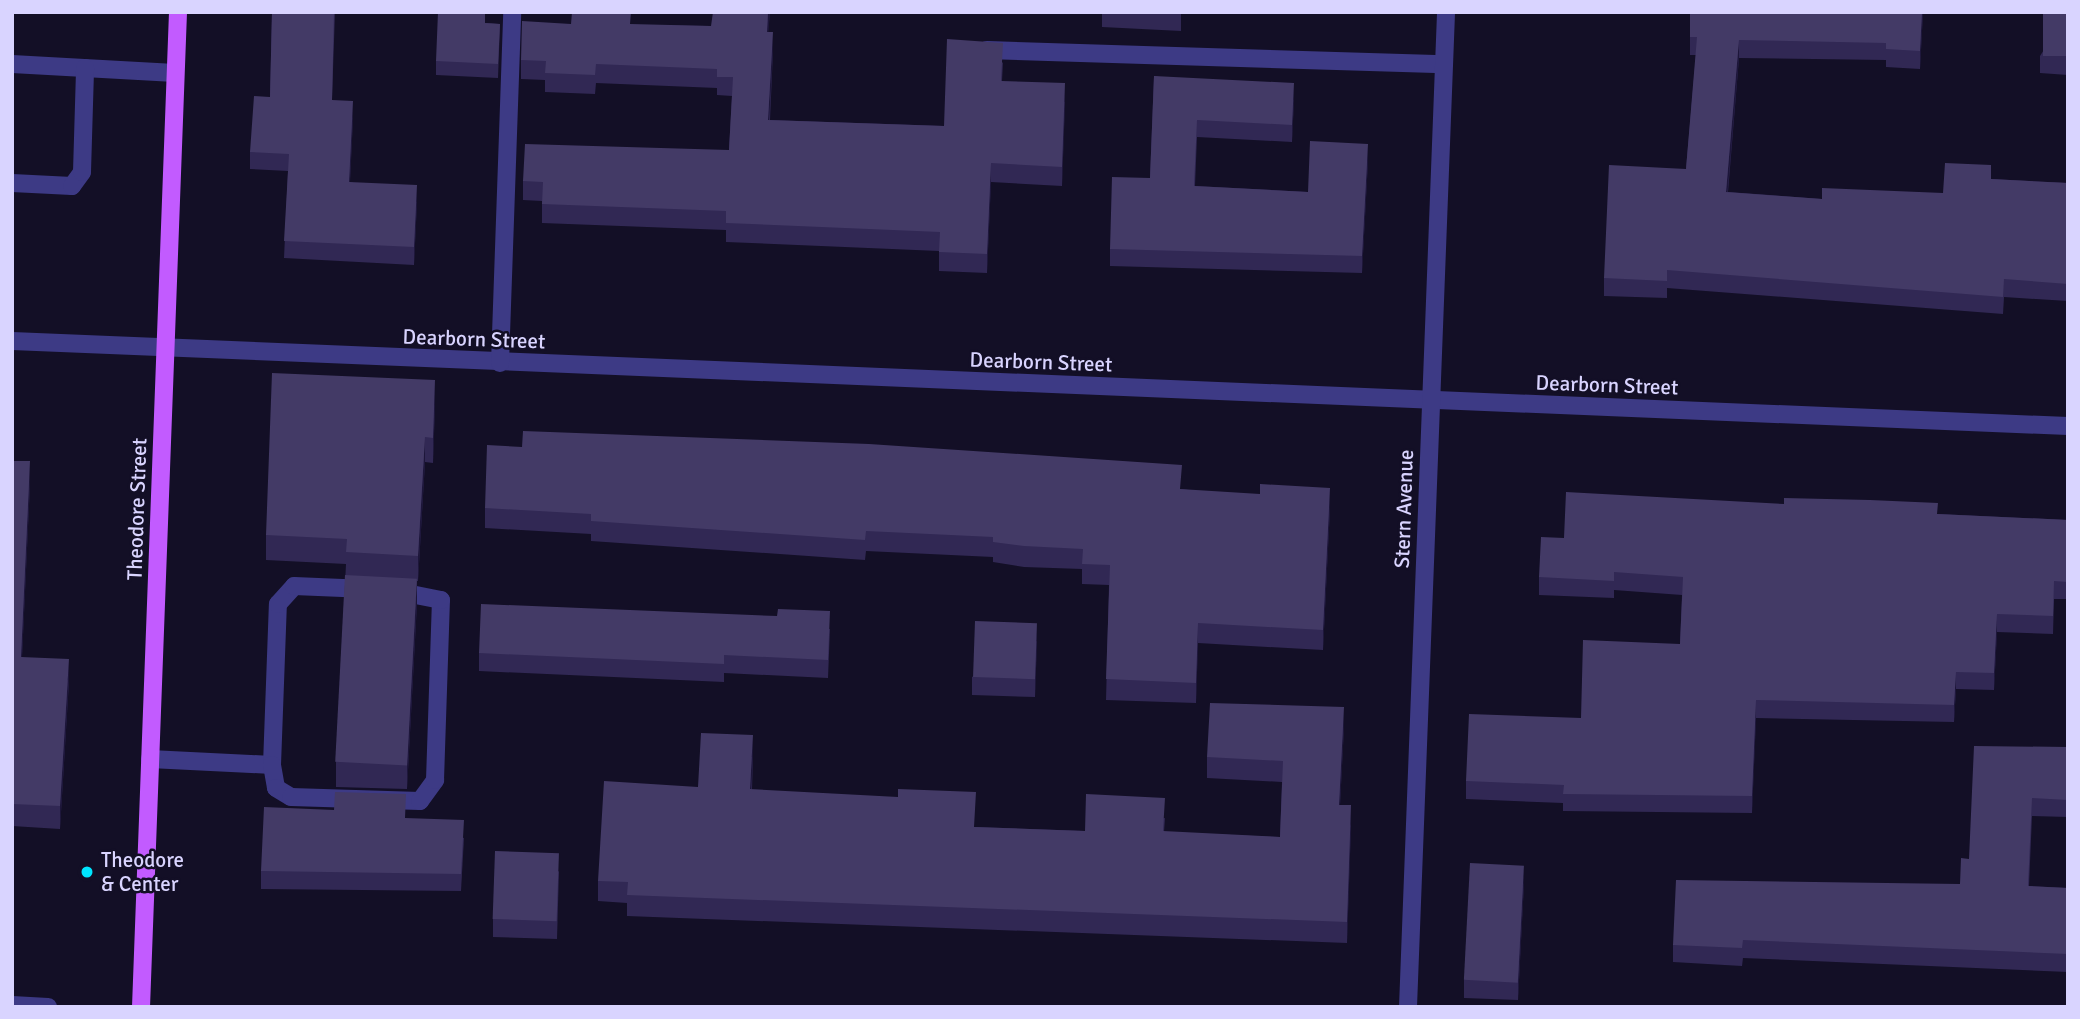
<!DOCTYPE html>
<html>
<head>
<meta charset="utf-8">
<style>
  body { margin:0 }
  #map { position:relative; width:2080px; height:1019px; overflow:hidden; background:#130f26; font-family:Signika,sans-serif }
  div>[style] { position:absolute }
  .minor>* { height:18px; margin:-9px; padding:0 9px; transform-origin:9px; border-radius:9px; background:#3d3a85 }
  .major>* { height:18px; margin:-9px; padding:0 9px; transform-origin:9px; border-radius:9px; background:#c25bff }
  .wall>* { inset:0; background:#312854 }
  .shaded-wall>* { inset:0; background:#1d163a }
  .building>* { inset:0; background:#433a66; transform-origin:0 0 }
  .dots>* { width:19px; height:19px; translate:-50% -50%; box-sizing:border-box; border:4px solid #130f26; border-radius:50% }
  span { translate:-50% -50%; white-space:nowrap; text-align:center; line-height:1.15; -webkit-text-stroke:5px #130f26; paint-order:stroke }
  .street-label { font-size:21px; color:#d9d4ff }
  .poi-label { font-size:21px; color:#d9d4ff }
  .left { translate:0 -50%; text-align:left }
  .frame { position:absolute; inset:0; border:14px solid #d9d4ff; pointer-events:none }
</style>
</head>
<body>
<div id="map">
  <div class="minor">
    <i style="left:987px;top:50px;width:457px;rotate:1.8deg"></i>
    <i style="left:12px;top:64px;width:163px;rotate:3.2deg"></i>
    <i style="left:12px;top:183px;width:60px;rotate:2.9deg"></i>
    <i style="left:72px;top:186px;width:17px;rotate:-54deg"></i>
    <i style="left:82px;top:172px;width:104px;rotate:-88.3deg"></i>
    <i style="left:12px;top:341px;width:2058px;rotate:2.37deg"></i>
    <i style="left:500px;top:363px;width:351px;rotate:-88deg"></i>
    <i style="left:150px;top:759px;width:122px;rotate:2.8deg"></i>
    <i style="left:272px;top:765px;width:161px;rotate:-87.9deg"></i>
    <i style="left:278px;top:604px;width:24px;rotate:-48deg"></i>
    <i style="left:294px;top:586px;width:73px;rotate:2.4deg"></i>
    <i style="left:272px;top:765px;width:23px;rotate:80deg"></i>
    <i style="left:276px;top:788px;width:17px;rotate:31deg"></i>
    <i style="left:291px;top:797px;width:129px;rotate:1.8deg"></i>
    <i style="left:420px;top:801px;width:26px;rotate:-54deg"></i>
    <i style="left:435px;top:780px;width:180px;rotate:-88.1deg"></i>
    <i style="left:441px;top:600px;width:47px;rotate:-168.9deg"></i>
    <i style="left:12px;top:1005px;width:36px;rotate:3deg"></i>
    <i style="left:1408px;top:1007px;width:996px;rotate:-87.81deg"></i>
  </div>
  <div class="major">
    <i style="left:141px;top:1007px;width:996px;rotate:-87.87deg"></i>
  </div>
  <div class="wall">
    <i style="clip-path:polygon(272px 12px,335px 12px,332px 100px,353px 118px,350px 182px,417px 202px,414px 265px,284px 258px,288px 171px,250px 169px,250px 152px,270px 97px)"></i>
    <i style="clip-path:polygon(770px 12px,768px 32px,773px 51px,770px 120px,944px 126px,1003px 62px,1002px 81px,1065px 102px,1062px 186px,991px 182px,987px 273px,939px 271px,939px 251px,726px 242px,726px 230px,542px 223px,542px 201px,523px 200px,523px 181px,729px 150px,732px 96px,717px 95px,717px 88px,596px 83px,595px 94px,545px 92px,545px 80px,521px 79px,521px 60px,571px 24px,711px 26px)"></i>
    <i style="clip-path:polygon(1102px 12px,1181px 12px,1181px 31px,1102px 27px)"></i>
    <i style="clip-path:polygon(1690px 12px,1923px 12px,1920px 69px,1886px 67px,1886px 60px,1739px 58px,1728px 192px,1822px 199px,1943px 193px,1991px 179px,2068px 183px,2068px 301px,2004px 297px,2003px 314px,1667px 288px,1667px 298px,1604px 296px,1604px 278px,1686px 169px,1696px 55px,1690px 55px)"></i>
    <i style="clip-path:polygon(2068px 12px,2068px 75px,2040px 73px,2040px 56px)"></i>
    <i style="clip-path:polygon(485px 23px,500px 24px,498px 78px,436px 75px,436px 61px)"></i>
    <i style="clip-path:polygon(1154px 76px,1294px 100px,1292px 142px,1197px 137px,1195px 186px,1308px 192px,1368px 161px,1362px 273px,1110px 266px,1110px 249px,1150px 178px)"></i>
    <i style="clip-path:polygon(435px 405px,433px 463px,425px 462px,418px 581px,417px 581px,417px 603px,407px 789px,336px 787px,336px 762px,346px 564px,266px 560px,266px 535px)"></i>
    <i style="clip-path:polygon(12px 461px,30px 484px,22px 657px,69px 681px,60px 829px,12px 826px)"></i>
    <i style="clip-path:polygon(1181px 489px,1330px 508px,1323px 650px,1198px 643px,1196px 703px,1106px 700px,1109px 585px,1082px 584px,1082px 569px,1024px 567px,993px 562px,993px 557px,866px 551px,865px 560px,591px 541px,591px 534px,485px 528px,485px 508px)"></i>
    <i style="clip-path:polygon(1938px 514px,2068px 520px,2068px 599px,2054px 599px,2053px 634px,1997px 632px,1994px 690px,1956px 689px,1954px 722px,1756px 718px,1752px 813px,1563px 811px,1563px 803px,1466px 799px,1466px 781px,1581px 718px,1680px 644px,1682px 595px,1614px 590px,1614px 598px,1539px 595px,1539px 577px,1564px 538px)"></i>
    <i style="clip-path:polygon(830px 629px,828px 678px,724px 673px,724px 682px,479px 671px,479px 653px)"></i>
    <i style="clip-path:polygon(1037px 641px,1035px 697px,972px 695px,972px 677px)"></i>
    <i style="clip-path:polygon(1344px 727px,1340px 805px,1351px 826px,1347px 943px,627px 916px,627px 903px,598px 901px,598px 881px,698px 787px,753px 756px,752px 790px,975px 827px,1085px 831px,1165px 818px,1164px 832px,1280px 837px,1282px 782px,1207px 778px,1207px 757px)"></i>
    <i style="clip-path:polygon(2068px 747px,2068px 817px,2032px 816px,2029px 886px,2068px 888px,2068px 972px,1743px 958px,1742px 966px,1673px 962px,1673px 945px,1960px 884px,1969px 859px)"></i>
    <i style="clip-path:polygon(405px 818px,464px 838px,461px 891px,261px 889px,261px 871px)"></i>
    <i style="clip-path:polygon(559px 871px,557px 939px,493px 937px,493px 919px)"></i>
    <i style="clip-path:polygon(1524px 883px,1518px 1000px,1464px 998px,1464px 980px)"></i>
  </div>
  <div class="shaded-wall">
    <i style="clip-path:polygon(768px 12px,770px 12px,767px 51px,767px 32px)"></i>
    <i style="clip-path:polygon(1922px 12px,1923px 12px,1920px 69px,1920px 51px)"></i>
    <i style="clip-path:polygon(773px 32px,773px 51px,768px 139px,768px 120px)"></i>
    <i style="clip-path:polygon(1739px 40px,1739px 58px,1726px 210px,1726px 192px)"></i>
    <i style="clip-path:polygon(1065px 83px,1065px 102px,1062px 186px,1062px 167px)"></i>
    <i style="clip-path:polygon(1294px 83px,1294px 100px,1292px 142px,1292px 125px)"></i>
    <i style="clip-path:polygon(353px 101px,353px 118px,349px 199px,349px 182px)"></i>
    <i style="clip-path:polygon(1368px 144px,1368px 161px,1362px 273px,1362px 256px)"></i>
    <i style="clip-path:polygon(991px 163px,991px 182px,987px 273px,987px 254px)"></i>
    <i style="clip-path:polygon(417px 185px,417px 202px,414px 265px,414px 247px)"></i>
    <i style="clip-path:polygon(435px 380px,435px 405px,433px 463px,433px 438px)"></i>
    <i style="clip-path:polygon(425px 437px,425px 462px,418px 581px,418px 556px)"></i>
    <i style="clip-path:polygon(30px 461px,30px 484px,21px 679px,21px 657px)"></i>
    <i style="clip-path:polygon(1330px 488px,1330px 508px,1323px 650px,1323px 630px)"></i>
    <i style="clip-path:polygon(417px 579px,417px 603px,407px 789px,407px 764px)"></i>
    <i style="clip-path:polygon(1997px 614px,1997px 632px,1994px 690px,1994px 673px)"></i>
    <i style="clip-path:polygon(1037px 623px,1037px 641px,1035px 697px,1035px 679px)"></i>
    <i style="clip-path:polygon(1198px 623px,1198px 643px,1196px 703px,1196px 683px)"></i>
    <i style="clip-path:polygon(69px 659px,69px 681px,60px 829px,60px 806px)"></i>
    <i style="clip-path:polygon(1956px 672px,1956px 689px,1954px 722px,1954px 705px)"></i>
    <i style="clip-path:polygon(1756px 700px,1756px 718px,1752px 813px,1752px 796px)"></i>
    <i style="clip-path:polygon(1344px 707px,1344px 727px,1339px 825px,1339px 805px)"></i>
    <i style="clip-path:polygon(753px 735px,753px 756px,750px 810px,750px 789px)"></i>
    <i style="clip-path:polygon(1351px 805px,1351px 826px,1347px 943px,1347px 922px)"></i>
    <i style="clip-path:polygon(1524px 866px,1524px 883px,1518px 1000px,1518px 983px)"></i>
  </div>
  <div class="building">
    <i style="clip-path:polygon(272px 12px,334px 12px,332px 100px,353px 101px,349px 182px,417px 185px,414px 247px,284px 241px,289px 154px,250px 152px,254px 96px,270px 97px)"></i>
    <i style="clip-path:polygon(438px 12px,485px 12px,485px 23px,500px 24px,498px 64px,436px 61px)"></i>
    <i style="clip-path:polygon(572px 12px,631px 12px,630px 24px,711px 26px,713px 12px,768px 12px,767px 32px,773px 32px,768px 120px,944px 126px,947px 39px,1003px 43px,1001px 81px,1065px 83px,1062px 167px,991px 163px,987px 254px,939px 252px,940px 232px,726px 223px,726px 211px,542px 204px,543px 182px,523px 181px,525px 144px,729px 150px,733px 77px,717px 77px,717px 69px,596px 64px,595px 75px,545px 73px,546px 61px,521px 60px,522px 21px,571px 24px)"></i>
    <i style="clip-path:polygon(1690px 12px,1922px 12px,1920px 51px,1886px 49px,1886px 43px,1739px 40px,1726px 192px,1822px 199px,1822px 188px,1943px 193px,1945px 163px,1991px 165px,1991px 179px,2068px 183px,2068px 284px,2004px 279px,2003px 297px,1667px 270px,1667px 281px,1604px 278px,1609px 165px,1686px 169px,1697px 37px,1690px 37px)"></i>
    <i style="left:2043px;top:12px;width:25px;height:44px"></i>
    <i style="clip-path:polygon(1154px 76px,1294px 83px,1292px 125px,1197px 120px,1194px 186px,1308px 192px,1310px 141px,1368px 144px,1362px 256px,1110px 249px,1112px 177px,1150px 178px)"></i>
    <i style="clip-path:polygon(272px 373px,435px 380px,433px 438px,425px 437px,418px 556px,346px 552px,347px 539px,266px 535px)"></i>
    <i style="clip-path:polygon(523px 431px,869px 444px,1182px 465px,1180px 489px,1260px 494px,1260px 484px,1330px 488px,1323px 630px,1198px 623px,1196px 683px,1106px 679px,1110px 565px,1082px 564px,1083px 549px,1024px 546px,993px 542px,993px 537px,866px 531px,865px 540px,591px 521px,591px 514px,485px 508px,487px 445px,522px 447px)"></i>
    <i style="clip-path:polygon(12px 461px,30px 461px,21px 657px,69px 659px,60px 806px,12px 804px)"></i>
    <i style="clip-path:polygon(1566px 492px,1784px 504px,1784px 498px,1870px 500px,1938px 503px,1937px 514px,2068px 520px,2068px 582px,2054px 581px,2053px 616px,1997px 614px,1994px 673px,1956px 672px,1954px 705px,1756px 700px,1752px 796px,1563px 794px,1564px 785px,1466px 781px,1469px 714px,1581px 718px,1583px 640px,1680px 644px,1683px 577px,1614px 572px,1614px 581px,1539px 577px,1541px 537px,1564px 538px)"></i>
    <i style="left:345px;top:575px;width:72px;height:187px;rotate:3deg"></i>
    <i style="clip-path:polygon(481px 604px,777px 616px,778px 609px,830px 611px,828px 660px,724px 655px,724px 664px,479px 653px)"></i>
    <i style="left:975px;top:621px;width:62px;height:56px;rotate:2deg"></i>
    <i style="clip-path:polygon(1210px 703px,1344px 707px,1339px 805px,1351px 805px,1347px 922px,627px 895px,628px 882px,598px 881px,604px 781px,698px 787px,701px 733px,753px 735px,750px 789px,898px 797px,898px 789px,976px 792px,974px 827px,1085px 831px,1086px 794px,1165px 798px,1163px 831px,1280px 837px,1283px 761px,1207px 757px)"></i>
    <i style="clip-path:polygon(1974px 746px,2068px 747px,2068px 800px,2032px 798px,2028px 886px,2068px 888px,2068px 954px,1743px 940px,1742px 948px,1673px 945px,1676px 880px,1960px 884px,1961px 858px,1969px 859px)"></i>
    <i style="clip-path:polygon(335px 792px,406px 794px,405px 818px,464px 820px,461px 874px,261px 871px,264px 807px,334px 810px)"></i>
    <i style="left:495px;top:851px;width:64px;height:68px;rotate:2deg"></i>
    <i style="left:1470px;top:863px;width:54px;height:117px;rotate:3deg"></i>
  </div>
  <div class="dots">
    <i style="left:87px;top:872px;background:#00e5ff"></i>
  </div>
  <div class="street-label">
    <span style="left:474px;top:339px;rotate:2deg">Dearborn Street</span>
    <span style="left:1041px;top:362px;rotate:2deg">Dearborn Street</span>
    <span style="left:1607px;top:385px;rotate:2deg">Dearborn Street</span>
    <span style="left:137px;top:509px;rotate:-88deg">Theodore Street</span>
    <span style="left:1404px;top:509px;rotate:-88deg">Stern Avenue</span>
  </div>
  <div class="poi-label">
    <span class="left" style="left:101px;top:872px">Theodore<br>&amp; Center</span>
  </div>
  <div class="frame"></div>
</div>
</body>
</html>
